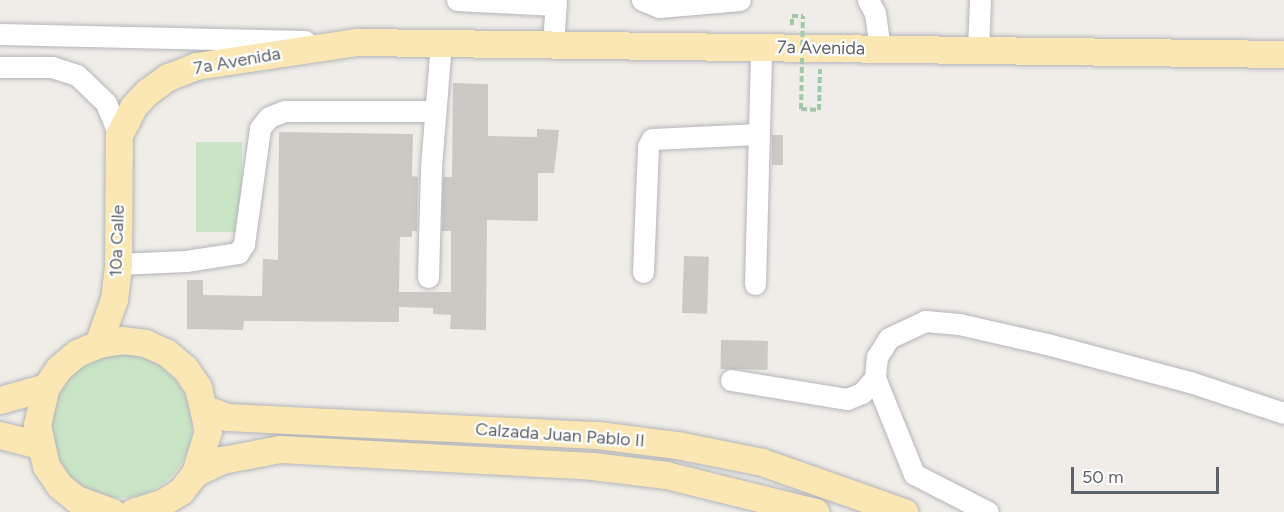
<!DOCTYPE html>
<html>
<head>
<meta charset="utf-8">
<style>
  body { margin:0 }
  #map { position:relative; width:1284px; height:512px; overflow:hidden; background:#f0ede8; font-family:Figtree,sans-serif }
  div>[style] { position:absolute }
  .green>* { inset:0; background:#cae5c6; transform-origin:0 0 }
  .round { border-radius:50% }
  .building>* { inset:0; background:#ccc8c4; transform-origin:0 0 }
  .path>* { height:4px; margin-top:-2px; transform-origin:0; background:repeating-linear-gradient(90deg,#a1c8a8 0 6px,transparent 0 9px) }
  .roads { filter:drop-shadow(0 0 2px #b3b5b9) drop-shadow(0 0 2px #b3b5b9) }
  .minor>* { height:21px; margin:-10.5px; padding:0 10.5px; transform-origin:10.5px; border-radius:10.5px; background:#fff }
  .major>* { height:27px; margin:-13.5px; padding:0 13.5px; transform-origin:13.5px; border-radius:13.5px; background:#fae7b3 }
  .path-bridge>* { height:4px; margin-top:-2px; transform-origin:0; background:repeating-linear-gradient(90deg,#a1c8a8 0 6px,transparent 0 9px) }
  span { translate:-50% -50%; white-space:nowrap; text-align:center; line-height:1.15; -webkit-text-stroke:4.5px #fff; paint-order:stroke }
  .street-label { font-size:18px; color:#5f6367 }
  .scale { position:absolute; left:1071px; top:467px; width:148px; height:27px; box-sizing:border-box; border:3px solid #5f6367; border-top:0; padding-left:8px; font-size:18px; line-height:21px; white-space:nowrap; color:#5f6367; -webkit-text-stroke:4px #fff; paint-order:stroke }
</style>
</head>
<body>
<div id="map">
  <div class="green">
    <i style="left:196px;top:142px;width:46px;height:90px"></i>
    <i class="round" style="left:48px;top:354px;width:144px;height:144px"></i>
  </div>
  <div class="building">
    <i style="clip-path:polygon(453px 83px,488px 84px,488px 136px,537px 137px,537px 129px,559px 130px,554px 173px,538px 173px,538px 221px,487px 220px,486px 330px,450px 329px,451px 315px,433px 314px,433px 308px,399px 307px,399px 322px,244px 321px,243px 330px,187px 329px,187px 280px,203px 280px,203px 295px,262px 296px,263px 259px,278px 260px,279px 132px,413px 134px,412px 176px,418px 177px,417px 231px,412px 231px,412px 237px,400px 237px,399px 292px,451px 292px,451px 231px,442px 231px,443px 177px,452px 177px)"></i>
    <i style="left:772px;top:135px;width:11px;height:30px"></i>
    <i style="left:684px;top:256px;width:25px;height:57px;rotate:2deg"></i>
    <i style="left:721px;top:340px;width:47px;height:29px;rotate:1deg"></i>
  </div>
  <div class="path">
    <i style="left:792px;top:25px;width:9px;rotate:-90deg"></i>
    <i style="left:792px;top:16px;width:11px"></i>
    <i style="left:801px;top:109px;width:18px;rotate:3deg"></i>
    <i style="left:819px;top:110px;width:41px;rotate:-88.6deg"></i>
  </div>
  <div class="roads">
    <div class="minor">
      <i style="left:457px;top:0;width:99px;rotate:2.9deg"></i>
      <i style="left:642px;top:0;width:18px;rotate:22deg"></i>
      <i style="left:659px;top:7px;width:81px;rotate:-4.9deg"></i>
      <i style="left:868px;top:0;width:15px;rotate:62deg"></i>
      <i style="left:875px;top:13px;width:36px;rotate:82deg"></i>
      <i style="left:0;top:34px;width:305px;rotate:1.3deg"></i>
      <i style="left:553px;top:45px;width:45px;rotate:-86.2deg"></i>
      <i style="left:978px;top:51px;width:51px;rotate:-87.8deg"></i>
      <i style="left:0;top:67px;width:52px"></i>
      <i style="left:52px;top:67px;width:26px;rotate:18deg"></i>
      <i style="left:77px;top:75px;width:40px;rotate:44deg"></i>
      <i style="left:106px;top:103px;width:35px;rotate:68deg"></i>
      <i style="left:118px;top:264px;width:68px;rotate:-2.5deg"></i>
      <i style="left:186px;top:261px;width:53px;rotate:-8.7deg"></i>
      <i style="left:238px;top:253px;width:11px;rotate:-56deg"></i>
      <i style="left:244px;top:244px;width:117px;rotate:-82.1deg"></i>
      <i style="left:260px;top:128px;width:14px;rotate:-51deg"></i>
      <i style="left:269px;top:117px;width:17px;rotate:-21deg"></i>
      <i style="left:285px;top:111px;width:150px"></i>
      <i style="left:643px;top:272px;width:126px;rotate:-87.7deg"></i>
      <i style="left:648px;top:146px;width:8px;rotate:-60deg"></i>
      <i style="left:652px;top:139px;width:106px;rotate:-2.7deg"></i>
      <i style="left:428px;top:277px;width:110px;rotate:-88.4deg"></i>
      <i style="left:431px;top:167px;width:123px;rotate:-85.4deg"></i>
      <i style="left:755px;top:284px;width:236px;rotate:-88.5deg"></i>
      <i style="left:875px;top:378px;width:104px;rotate:67.9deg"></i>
      <i style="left:914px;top:474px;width:83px;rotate:27.2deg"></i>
      <i style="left:731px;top:380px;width:118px;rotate:9.3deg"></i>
      <i style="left:847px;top:399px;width:16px;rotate:-22deg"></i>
      <i style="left:862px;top:393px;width:20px;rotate:-49deg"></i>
      <i style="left:875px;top:378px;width:21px;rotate:-85deg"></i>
      <i style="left:877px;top:357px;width:22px;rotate:-58deg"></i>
      <i style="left:889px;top:338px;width:40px;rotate:-25deg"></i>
      <i style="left:925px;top:321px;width:34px;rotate:5deg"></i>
      <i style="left:959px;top:324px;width:90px;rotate:12.8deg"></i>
      <i style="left:1047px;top:344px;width:148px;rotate:14.9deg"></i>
      <i style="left:1190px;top:382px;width:99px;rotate:18.3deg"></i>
    </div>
    <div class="major">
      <i style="left:98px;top:344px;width:48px;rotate:-70.4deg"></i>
      <i style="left:114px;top:299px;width:35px;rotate:-83deg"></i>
      <i style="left:118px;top:264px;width:129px;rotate:-89.6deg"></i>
      <i style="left:119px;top:135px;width:31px;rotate:-63deg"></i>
      <i style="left:133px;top:107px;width:21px;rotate:-47deg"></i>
      <i style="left:147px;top:92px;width:26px;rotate:-36deg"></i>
      <i style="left:168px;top:77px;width:30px;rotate:-21deg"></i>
      <i style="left:196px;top:66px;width:163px;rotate:-8.5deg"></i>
      <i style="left:357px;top:42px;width:927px;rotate:0.74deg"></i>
      <i style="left:0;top:400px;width:48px;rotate:-15.8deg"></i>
      <i style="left:206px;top:409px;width:22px;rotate:21deg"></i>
      <i style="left:227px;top:417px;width:371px;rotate:2.8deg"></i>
      <i style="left:598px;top:435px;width:80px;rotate:7.2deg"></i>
      <i style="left:677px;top:445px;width:87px;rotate:11.3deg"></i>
      <i style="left:762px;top:462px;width:151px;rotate:19.4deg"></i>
      <i style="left:0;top:435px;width:40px;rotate:14.4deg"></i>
      <i style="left:195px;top:473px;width:30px;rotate:-26deg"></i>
      <i style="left:222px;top:460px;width:59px;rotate:-10.7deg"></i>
      <i style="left:280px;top:449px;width:312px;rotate:3.1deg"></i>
      <i style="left:592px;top:466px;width:75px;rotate:6.9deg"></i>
      <i style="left:666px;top:475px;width:154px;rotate:13.9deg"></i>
      <i style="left:112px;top:512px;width:38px;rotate:-160deg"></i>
      <i style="left:76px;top:499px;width:22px;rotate:-141deg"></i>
      <i style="left:59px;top:485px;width:23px;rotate:-124deg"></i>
      <i style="left:46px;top:466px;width:42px;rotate:-102.4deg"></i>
      <i style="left:37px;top:425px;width:39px;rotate:-77deg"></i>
      <i style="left:46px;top:387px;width:23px;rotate:-56deg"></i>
      <i style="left:59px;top:368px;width:23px;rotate:-40deg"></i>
      <i style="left:77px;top:353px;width:23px;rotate:-23deg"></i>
      <i style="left:98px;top:344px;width:24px;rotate:-9deg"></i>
      <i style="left:122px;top:340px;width:23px;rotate:7deg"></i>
      <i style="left:145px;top:343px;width:24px;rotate:24deg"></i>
      <i style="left:167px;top:353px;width:23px;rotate:40deg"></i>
      <i style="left:185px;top:368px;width:23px;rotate:56deg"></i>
      <i style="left:198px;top:387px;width:45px;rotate:77.2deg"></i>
      <i style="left:208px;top:431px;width:44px;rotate:107.2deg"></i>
      <i style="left:195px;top:473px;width:23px;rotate:128deg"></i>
      <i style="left:181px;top:491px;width:22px;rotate:148deg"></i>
      <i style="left:162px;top:503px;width:30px;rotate:163deg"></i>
    </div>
  </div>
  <div class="path-bridge">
    <i style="left:801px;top:109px;width:93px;rotate:-88.8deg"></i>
  </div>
  <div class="street-label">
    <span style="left:821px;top:48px;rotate:1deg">7a Avenida</span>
    <span style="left:237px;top:61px;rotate:-10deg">7a Avenida</span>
    <span style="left:117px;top:241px;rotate:-88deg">10a Calle</span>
    <span style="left:560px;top:435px;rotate:4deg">Calzada Juan Pablo II</span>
  </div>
  <div class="scale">50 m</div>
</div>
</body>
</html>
